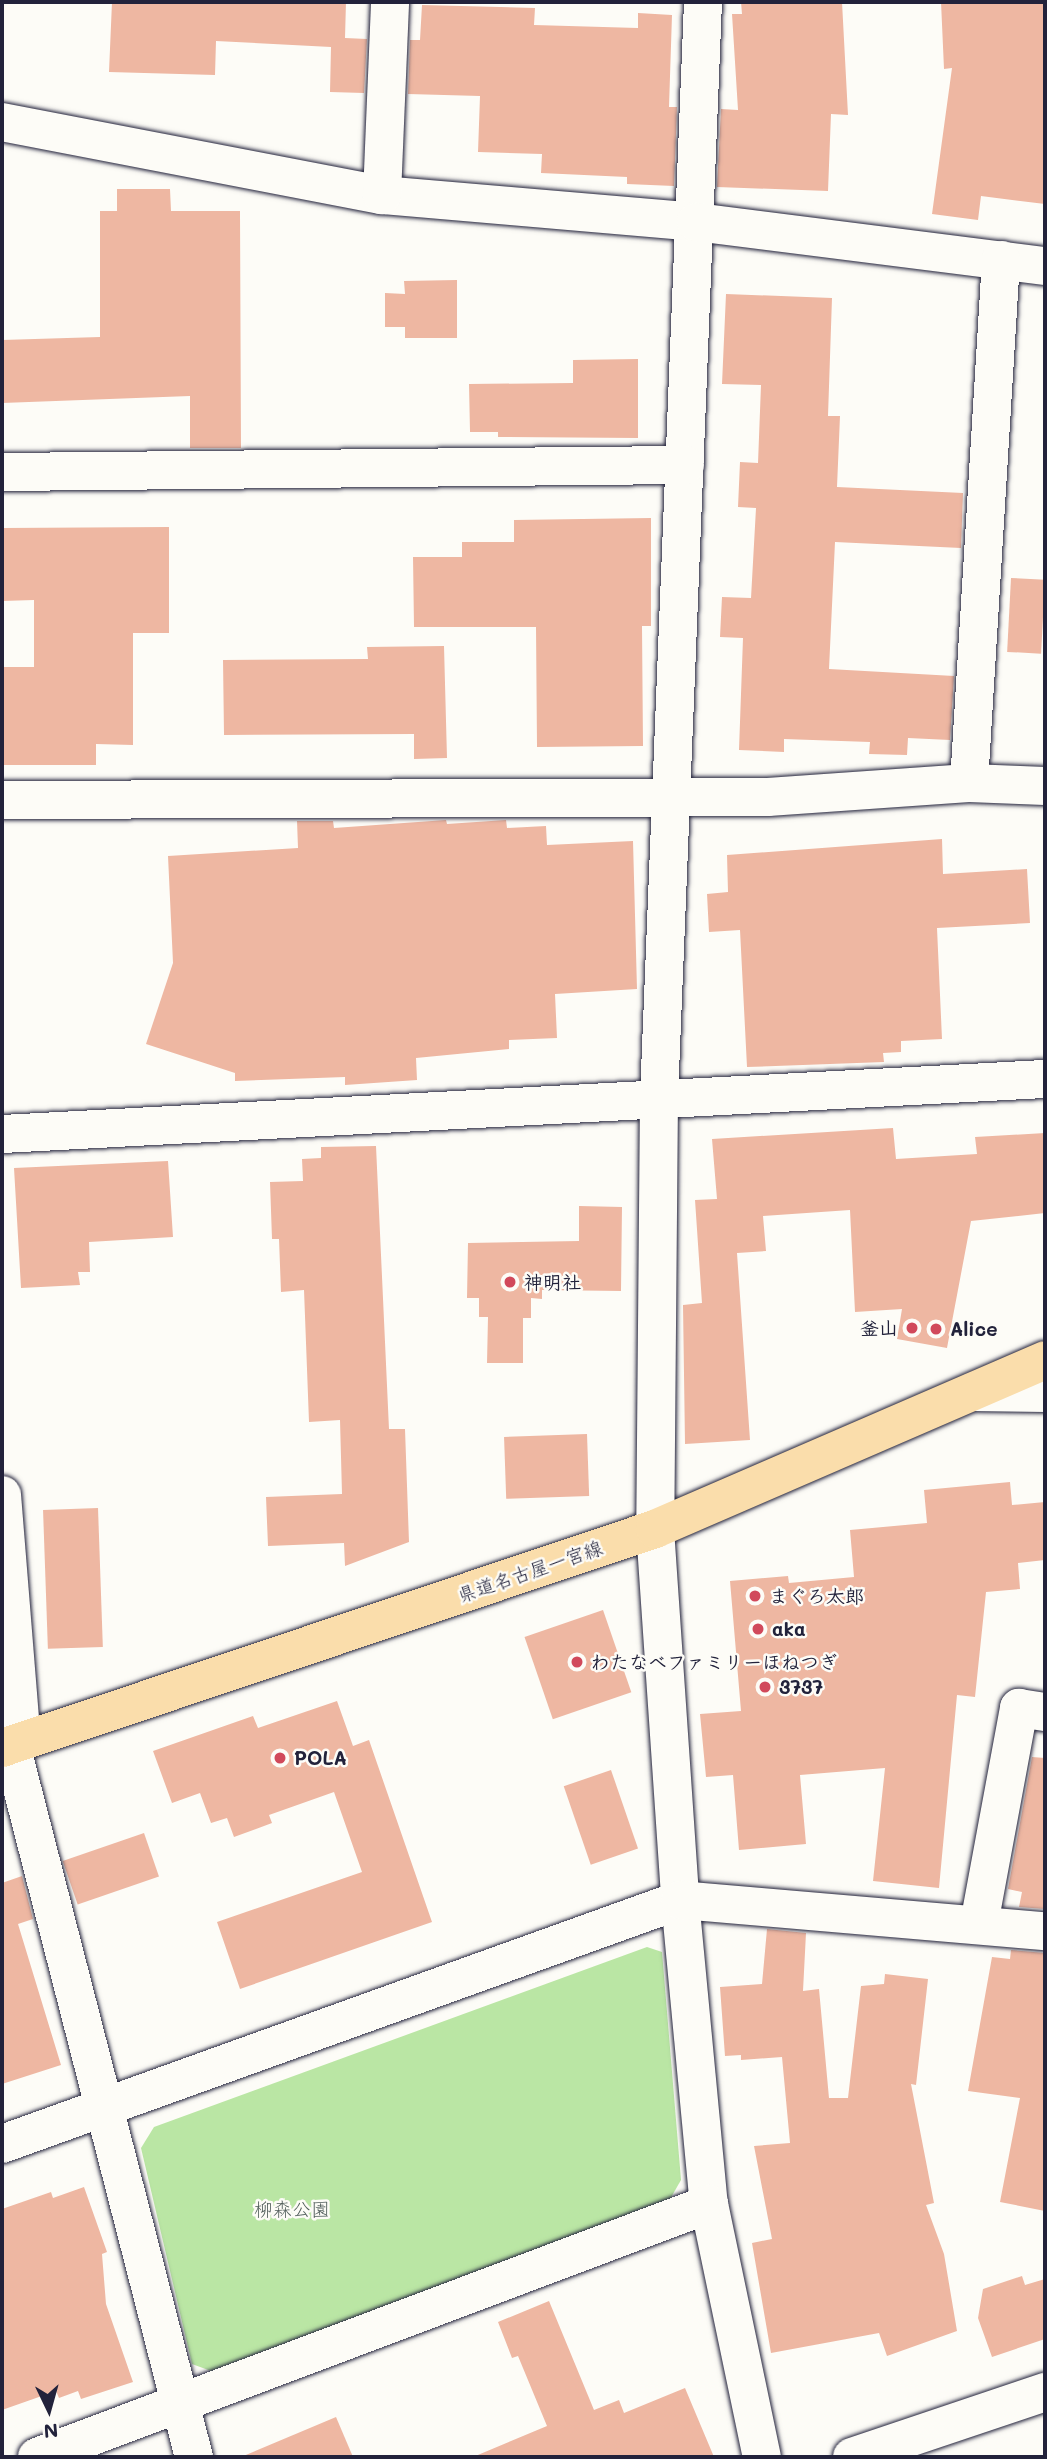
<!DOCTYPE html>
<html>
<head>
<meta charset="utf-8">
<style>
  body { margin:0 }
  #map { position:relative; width:1047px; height:2459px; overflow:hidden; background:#fdfcf7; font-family:Mali,"Klee One",sans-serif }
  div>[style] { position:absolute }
  .green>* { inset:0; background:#bae6a4 }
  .building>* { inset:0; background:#eeb7a2; transform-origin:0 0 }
  .roads { filter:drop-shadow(0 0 2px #22223b) drop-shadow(0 0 2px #22223b) }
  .minor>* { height:38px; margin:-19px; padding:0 19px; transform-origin:19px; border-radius:19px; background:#fdfcf7 }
  .major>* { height:38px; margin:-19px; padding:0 19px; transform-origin:19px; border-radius:19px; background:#faddab }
  .dots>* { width:19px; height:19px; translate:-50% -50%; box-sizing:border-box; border:4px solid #fdfcf7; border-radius:50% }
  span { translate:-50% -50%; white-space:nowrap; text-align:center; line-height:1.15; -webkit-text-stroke:5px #fdfcf7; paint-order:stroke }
  .poi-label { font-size:19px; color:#22223b; font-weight:700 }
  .left { translate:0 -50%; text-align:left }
  .right { translate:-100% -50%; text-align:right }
  .street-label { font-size:19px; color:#22223b }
  .park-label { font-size:19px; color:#505d5a }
  .frame { position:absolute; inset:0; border:4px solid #22223b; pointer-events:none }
  .north { position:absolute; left:14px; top:2375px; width:70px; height:70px; -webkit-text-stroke:5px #fdfcf7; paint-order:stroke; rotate:175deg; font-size:19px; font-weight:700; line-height:28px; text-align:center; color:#22223b }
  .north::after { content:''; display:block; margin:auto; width:24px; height:32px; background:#22223b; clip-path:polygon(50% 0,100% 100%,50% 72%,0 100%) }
</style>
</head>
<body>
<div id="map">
  <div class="green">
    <i style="clip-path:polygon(647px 1947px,662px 1952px,681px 2180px,669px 2201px,211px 2371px,192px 2364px,141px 2148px,154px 2127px)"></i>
  </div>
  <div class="building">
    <i style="clip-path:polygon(112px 2px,346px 2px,345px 38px,367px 39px,364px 93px,330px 92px,331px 47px,216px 41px,215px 75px,109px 72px)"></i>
    <i style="clip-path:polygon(741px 2px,842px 2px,848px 115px,831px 114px,828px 191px,717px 187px,721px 109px,738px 110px,732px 14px,742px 14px)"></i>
    <i style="clip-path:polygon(941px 2px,1045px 2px,1045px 204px,981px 196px,978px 220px,932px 214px,952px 68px,944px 69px)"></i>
    <i style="clip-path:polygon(422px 5px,535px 8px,534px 25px,638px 28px,638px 13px,672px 15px,669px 107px,677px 107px,674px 186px,627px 184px,627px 177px,541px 173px,542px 154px,478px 152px,480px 96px,408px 94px,410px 40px,420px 40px)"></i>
    <i style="clip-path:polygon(117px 189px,170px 189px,171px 211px,240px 211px,241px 448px,190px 448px,190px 396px,2px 403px,2px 340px,100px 337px,100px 211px,117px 211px)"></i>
    <i style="clip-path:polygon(457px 280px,457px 338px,405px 338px,405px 327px,385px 327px,385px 293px,405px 294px,404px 281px)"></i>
    <i style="clip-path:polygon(726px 294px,832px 298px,828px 416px,840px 416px,837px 487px,963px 493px,961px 548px,835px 542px,829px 669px,954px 676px,950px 740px,908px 738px,907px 755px,869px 754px,870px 742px,784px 739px,784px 752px,739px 750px,743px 638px,720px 637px,722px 597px,751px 598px,756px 508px,738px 507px,740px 462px,758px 463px,761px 385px,722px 384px)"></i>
    <i style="clip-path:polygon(638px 359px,638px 438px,498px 437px,498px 432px,470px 432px,469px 384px,573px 383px,573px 360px)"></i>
    <i style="clip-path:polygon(651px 518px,651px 626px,642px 626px,643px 746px,537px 747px,536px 627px,414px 627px,413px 557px,462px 557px,462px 542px,514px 542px,514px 520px)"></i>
    <i style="clip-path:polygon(169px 527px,169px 633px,133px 633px,133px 745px,96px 744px,96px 765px,2px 765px,2px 667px,34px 667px,34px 600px,2px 601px,2px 528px)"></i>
    <i style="left:1011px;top:578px;width:34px;height:74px;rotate:3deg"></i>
    <i style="clip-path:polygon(444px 646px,447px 758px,414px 759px,414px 734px,224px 735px,223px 660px,368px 659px,367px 647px)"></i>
    <i style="clip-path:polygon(446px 820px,447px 824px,506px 820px,507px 828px,546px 826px,547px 845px,633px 841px,637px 989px,555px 994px,557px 1038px,509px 1040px,509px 1049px,416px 1058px,417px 1080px,345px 1085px,345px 1077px,235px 1081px,235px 1073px,146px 1044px,173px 963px,168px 856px,298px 848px,297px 821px,333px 821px,334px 828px)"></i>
    <i style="clip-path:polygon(942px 839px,943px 874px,1027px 869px,1030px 923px,937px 928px,942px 1039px,901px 1041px,901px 1052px,883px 1053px,884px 1062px,747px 1067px,740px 930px,709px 932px,707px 894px,728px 892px,727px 855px)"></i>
    <i style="clip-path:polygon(893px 1128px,896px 1159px,977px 1154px,975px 1137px,1045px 1133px,1045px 1213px,971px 1221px,947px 1348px,897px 1339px,902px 1309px,855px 1312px,850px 1210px,763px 1216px,766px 1251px,737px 1253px,750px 1440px,685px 1444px,683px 1305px,702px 1303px,695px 1200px,717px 1199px,712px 1139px)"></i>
    <i style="clip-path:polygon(376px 1146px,389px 1429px,405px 1429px,409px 1542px,345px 1566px,344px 1543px,268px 1546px,266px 1497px,342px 1494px,340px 1420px,309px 1422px,304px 1290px,281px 1292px,279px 1239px,272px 1239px,270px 1182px,303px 1181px,302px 1159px,321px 1158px,321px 1147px)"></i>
    <i style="clip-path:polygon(168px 1161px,173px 1237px,89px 1242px,90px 1272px,78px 1272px,80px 1285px,21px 1288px,14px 1168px)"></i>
    <i style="clip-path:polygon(579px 1206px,622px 1207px,621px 1291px,542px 1290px,542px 1299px,531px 1298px,531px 1318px,523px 1318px,523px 1363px,487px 1363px,488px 1317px,479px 1317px,479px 1298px,467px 1298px,468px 1243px,579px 1241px)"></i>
    <i style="left:587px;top:1434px;width:62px;height:83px;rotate:88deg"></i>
    <i style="clip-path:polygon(1010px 1482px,1012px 1505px,1045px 1502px,1045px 1560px,1018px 1563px,1020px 1589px,986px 1592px,975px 1697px,957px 1695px,939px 1888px,873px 1881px,885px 1768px,800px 1775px,806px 1844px,739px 1850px,733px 1775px,706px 1777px,700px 1714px,741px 1711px,730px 1581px,788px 1576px,789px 1583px,854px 1577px,850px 1530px,927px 1523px,924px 1490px)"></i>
    <i style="left:98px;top:1508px;width:139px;height:55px;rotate:88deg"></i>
    <i style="left:603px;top:1610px;width:87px;height:83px;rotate:71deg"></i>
    <i style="clip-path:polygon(337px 1701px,353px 1746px,369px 1740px,432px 1922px,240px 1989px,217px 1922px,362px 1872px,334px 1792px,269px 1815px,272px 1823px,234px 1837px,227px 1818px,211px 1823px,200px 1793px,172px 1803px,153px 1751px,253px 1716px,258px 1728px)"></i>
    <i style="clip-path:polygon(1032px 1757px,1045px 1758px,1045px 1909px,1019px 1907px,1022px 1892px,1008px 1889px)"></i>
    <i style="left:611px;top:1770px;width:83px;height:50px;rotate:71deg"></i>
    <i style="left:144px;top:1833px;width:46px;height:86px;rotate:71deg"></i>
    <i style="clip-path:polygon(22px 1876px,33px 1919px,18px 1924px,61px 2065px,2px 2084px,2px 1883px)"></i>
    <i style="clip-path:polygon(767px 1929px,806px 1933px,803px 1991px,819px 1989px,829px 2098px,848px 2098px,861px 1986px,884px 1984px,885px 1974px,928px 1979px,916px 2085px,911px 2084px,934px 2203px,926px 2205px,944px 2254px,957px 2331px,887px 2356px,879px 2333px,771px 2353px,752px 2243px,772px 2239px,754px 2146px,790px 2143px,782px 2057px,741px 2060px,741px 2055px,725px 2056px,720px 1987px,762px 1984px)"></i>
    <i style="clip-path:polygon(1011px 1950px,1045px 1953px,1045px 2211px,1000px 2202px,1020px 2098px,968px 2091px,992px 1957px,1010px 1959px)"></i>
    <i style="clip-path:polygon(84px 2187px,107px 2252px,102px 2254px,106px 2304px,133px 2382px,81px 2399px,78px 2391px,59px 2398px,56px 2391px,2px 2410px,2px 2209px,51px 2192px,53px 2198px)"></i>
    <i style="clip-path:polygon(1022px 2276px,1025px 2285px,1045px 2279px,1045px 2339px,992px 2357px,978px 2318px,983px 2289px)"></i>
    <i style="clip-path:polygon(549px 2301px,594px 2410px,619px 2400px,624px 2413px,685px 2388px,714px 2457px,473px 2457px,547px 2426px,518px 2356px,512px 2358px,498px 2322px)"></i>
    <i style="clip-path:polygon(336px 2417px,353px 2457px,241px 2457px)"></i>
  </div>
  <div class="roads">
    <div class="minor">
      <i style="left:703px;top:2px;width:1096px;rotate:92.3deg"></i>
      <i style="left:659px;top:1097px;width:432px;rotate:90.5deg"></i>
      <i style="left:655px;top:1529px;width:372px;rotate:86.1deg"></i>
      <i style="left:680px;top:1900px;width:305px;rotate:84.6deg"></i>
      <i style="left:709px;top:2204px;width:258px;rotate:78.2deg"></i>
      <i style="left:2px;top:122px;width:387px;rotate:10.9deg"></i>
      <i style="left:382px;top:195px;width:315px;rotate:4.9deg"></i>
      <i style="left:696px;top:222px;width:352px;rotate:7.2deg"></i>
      <i style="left:382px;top:195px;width:193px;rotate:-87.6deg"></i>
      <i style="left:2px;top:472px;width:683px;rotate:-0.59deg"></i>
      <i style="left:969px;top:783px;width:524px;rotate:-86.5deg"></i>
      <i style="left:2px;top:800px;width:766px;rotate:-0.22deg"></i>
      <i style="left:768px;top:797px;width:201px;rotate:-4deg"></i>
      <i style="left:969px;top:783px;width:76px;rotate:2.3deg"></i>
      <i style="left:2px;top:1134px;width:1044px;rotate:-3.02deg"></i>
      <i style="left:973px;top:1392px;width:72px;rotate:0.8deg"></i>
      <i style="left:2px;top:1495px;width:247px;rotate:85.4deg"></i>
      <i style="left:11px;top:1745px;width:735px;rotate:75.59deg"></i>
      <i style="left:979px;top:1924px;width:220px;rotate:-79.5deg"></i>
      <i style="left:1019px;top:1708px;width:26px;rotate:9deg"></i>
      <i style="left:2px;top:2144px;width:721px;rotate:-19.79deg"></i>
      <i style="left:680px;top:1900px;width:366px;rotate:4.9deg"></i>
      <i style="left:37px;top:2457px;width:718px;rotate:-20.63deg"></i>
      <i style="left:852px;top:2457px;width:204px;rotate:-18.6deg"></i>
    </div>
    <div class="major">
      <i style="left:2px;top:1748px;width:689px;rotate:-18.54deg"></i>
      <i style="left:655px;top:1529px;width:425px;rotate:-23.4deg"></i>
    </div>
  </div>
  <div class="dots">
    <i style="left:510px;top:1282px;background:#d1495b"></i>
    <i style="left:912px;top:1328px;background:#d1495b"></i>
    <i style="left:936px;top:1329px;background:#d1495b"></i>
    <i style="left:755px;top:1596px;background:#d1495b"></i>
    <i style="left:758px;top:1629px;background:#d1495b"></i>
    <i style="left:577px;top:1662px;background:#d1495b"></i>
    <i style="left:765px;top:1687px;background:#d1495b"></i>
    <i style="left:280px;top:1758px;background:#d1495b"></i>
  </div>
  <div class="poi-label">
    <span class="left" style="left:524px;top:1282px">神明社</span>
    <span class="right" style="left:898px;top:1328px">釜山</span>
    <span class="left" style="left:950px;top:1329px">Alice</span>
    <span class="left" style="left:769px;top:1596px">まぐろ太郎</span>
    <span class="left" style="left:772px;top:1629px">aka</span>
    <span class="left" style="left:591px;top:1662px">わたなべファミリーほねつぎ</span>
    <span class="left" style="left:779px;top:1687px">3737</span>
    <span class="left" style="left:294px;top:1758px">POLA</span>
  </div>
  <div class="street-label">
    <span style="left:530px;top:1571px;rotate:-19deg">県道名古屋一宮線</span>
  </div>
  <div class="park-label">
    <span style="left:292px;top:2209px">柳森公園</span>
  </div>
  <div class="frame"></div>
  <div class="north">N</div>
</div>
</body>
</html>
